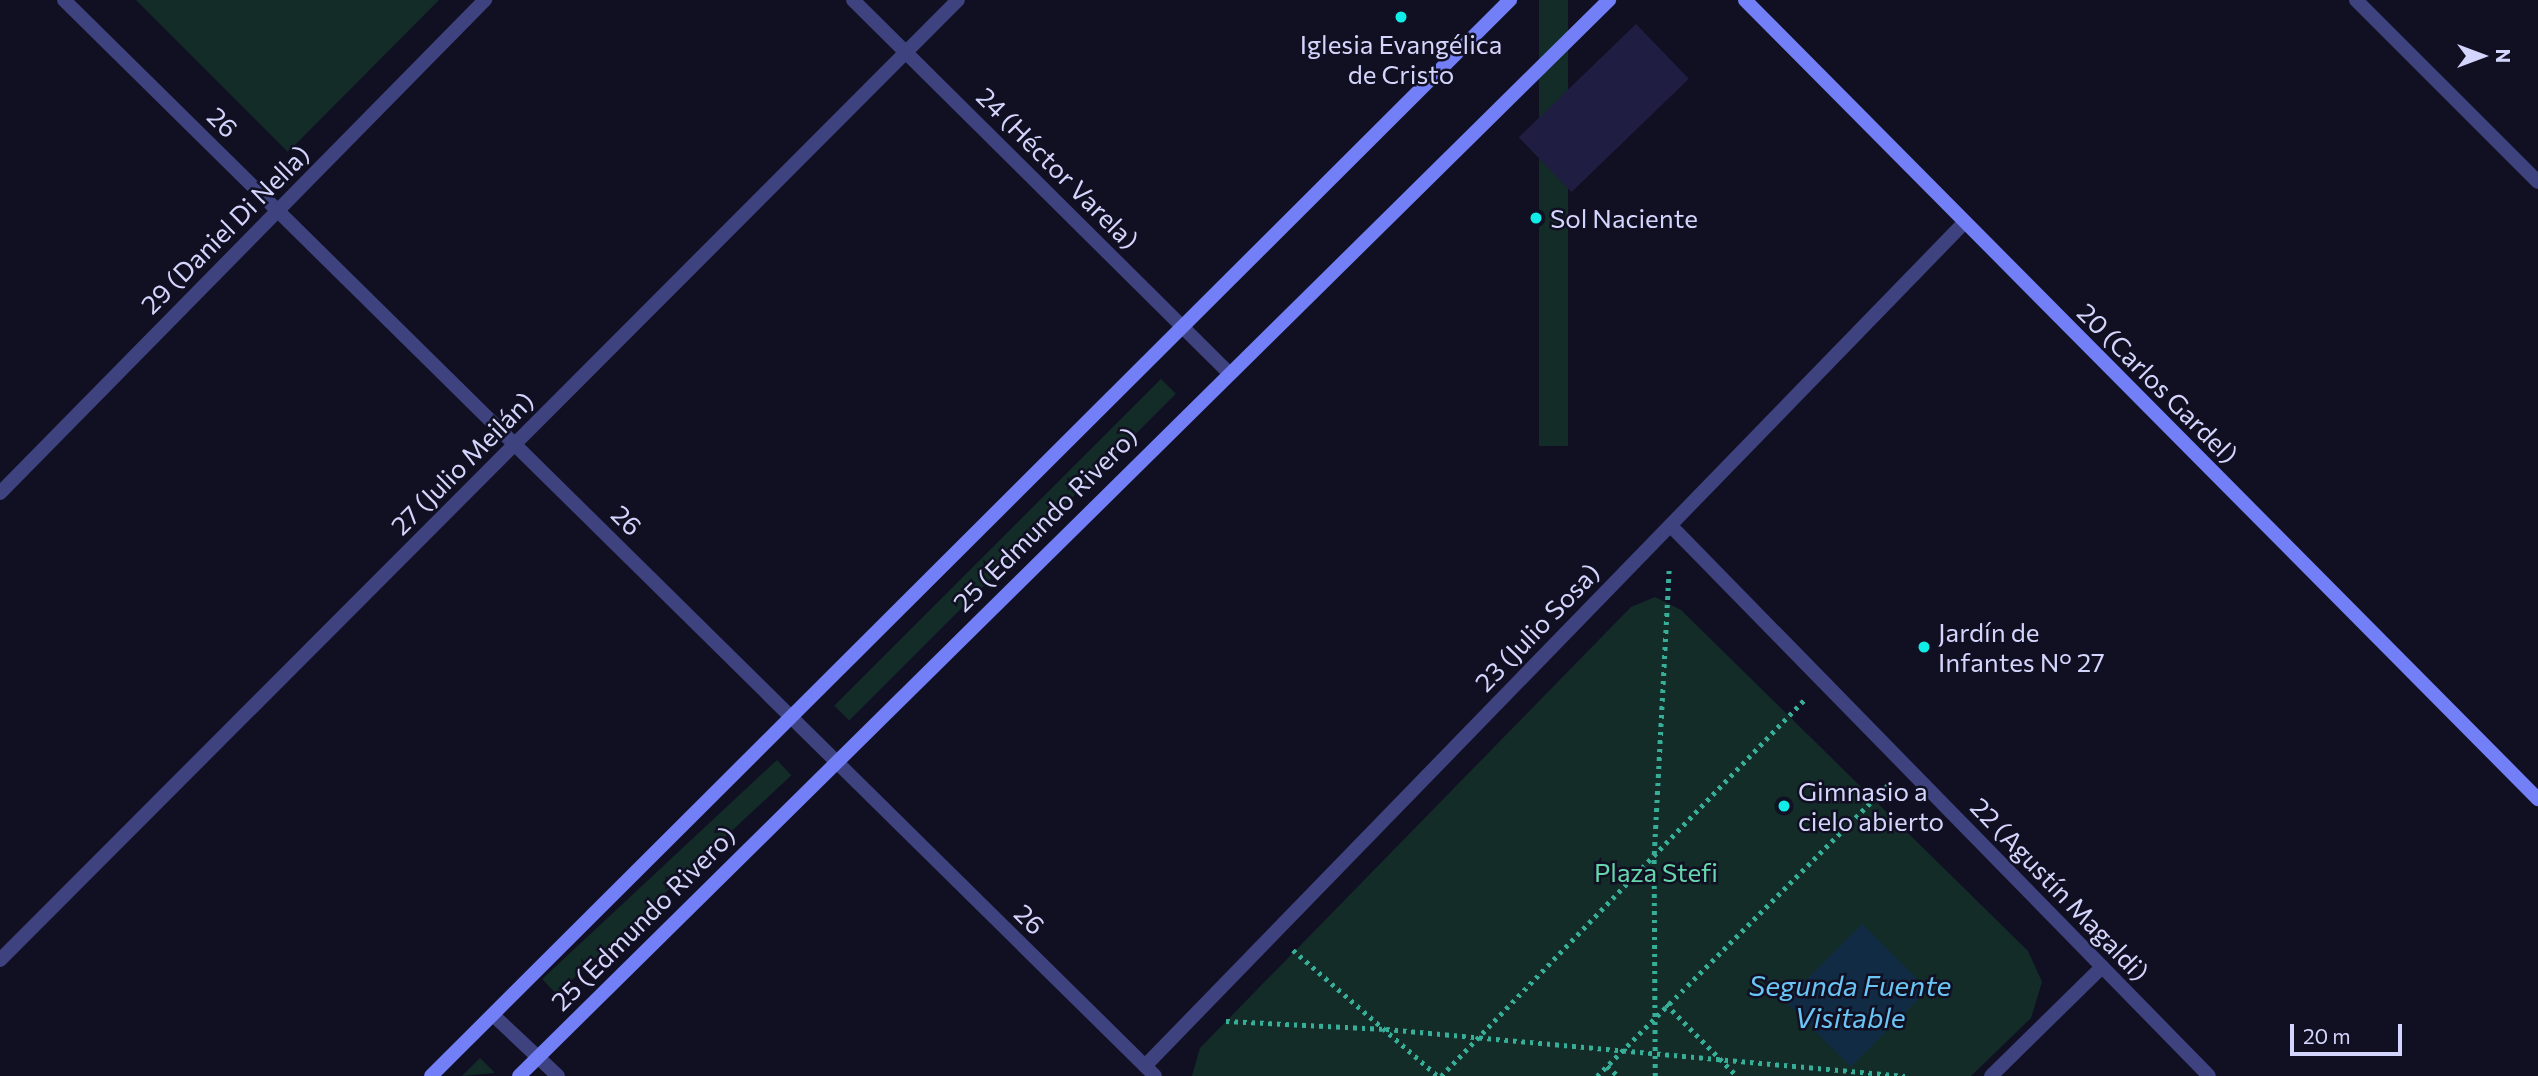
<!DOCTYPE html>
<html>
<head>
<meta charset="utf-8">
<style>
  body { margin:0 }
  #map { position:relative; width:2538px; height:1076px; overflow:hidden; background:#111023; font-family:Commissioner,sans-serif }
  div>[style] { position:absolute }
  .green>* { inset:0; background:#132c28; transform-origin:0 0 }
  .water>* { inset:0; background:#112b45; transform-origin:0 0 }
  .building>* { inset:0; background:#201d42; transform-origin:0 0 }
  .path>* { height:4.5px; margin-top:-2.25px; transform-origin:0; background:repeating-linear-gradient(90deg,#37ae98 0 3.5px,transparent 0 8.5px) }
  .street>* { height:14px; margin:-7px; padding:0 7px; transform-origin:7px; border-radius:7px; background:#3e437f }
  .secondary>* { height:14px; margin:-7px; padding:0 7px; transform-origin:7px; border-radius:7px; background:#727ff6 }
  .dots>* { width:19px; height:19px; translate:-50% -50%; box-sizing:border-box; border:4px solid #111023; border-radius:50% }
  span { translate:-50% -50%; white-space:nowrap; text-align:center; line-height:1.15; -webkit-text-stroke:5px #111023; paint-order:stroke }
  .poi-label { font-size:26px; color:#d4d5fc }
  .left { translate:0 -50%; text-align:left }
  .street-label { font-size:26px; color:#d4d5fc }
  .park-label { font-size:26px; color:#65d7ad }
  .water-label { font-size:28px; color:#69c5f5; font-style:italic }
  .north { position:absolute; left:2447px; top:21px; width:70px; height:70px; -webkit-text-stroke:5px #111023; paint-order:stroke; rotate:90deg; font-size:19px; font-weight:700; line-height:28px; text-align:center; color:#d4d5fc }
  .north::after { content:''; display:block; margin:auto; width:24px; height:32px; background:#d4d5fc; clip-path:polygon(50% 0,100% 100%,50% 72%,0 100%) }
  .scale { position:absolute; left:2290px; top:1024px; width:112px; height:32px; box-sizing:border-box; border:4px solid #d4d5fc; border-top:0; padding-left:9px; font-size:21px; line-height:24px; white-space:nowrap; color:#d4d5fc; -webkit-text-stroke:5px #111023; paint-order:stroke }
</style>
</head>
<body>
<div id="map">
  <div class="green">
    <i style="clip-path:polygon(136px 0,439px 0,288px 152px)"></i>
    <i style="left:1539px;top:0;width:29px;height:446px"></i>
    <i style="left:1161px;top:379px;width:21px;height:462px;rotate:45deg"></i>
    <i style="clip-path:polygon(1655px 597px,1681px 610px,2028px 951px,2042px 982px,2031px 1018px,1971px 1076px,1192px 1076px,1200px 1048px,1631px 607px)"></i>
    <i style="left:777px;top:760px;width:21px;height:321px;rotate:47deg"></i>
    <i style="clip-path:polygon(480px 1058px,495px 1073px,462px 1076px)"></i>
  </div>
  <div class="water">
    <i style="left:1862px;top:924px;width:93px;height:109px;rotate:45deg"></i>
  </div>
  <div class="building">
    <i style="left:1636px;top:24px;width:76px;height:163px;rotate:46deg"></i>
  </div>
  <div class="path">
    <i style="left:1293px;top:950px;width:192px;rotate:41deg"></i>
    <i style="left:1666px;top:1004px;width:101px;rotate:45.4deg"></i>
    <i style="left:1226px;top:1021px;width:160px;rotate:2.9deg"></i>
    <i style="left:1386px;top:1029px;width:521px;rotate:5.17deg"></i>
    <i style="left:1607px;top:1066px;width:15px;rotate:42deg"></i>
    <i style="left:1441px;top:1076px;width:524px;rotate:-46.01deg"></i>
    <i style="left:1597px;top:1076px;width:412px;rotate:-45deg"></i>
    <i style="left:1655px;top:1076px;width:222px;rotate:-90.3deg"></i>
    <i style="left:1654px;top:854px;width:288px;rotate:-87deg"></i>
  </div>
  <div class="street">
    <i style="left:64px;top:0;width:1532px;rotate:44.6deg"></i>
    <i style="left:853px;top:0;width:528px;rotate:44.77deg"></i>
    <i style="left:2356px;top:0;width:257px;rotate:45deg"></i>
    <i style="left:0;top:493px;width:692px;rotate:-45.47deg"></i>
    <i style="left:1671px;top:526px;width:769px;rotate:45.63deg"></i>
    <i style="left:0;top:960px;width:1356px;rotate:-45.06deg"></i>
    <i style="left:493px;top:1015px;width:89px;rotate:43.2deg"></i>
    <i style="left:1145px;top:1066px;width:1175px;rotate:-45.83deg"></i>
    <i style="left:1991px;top:1076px;width:156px;rotate:-44.5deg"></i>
  </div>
  <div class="secondary">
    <i style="left:1745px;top:0;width:1126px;rotate:45.22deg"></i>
    <i style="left:431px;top:1076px;width:1524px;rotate:-44.92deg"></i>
    <i style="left:519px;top:1076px;width:1532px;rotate:-44.63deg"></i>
  </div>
  <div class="dots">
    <i style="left:1401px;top:17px;background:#10ede8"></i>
    <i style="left:1536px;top:218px;background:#10ede8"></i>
    <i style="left:1924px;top:647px;background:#10ede8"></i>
    <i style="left:1784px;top:806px;background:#10ede8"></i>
  </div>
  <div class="poi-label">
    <span style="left:1401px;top:59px">Iglesia Evangélica<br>de Cristo</span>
    <span class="left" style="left:1550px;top:218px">Sol Naciente</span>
    <span class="left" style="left:1938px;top:647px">Jardín de<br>Infantes N° 27</span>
    <span class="left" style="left:1798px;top:806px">Gimnasio a<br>cielo abierto</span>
  </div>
  <div class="street-label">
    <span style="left:223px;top:122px;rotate:45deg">26</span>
    <span style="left:1058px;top:168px;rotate:45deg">24 (Héctor Varela)</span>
    <span style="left:225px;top:229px;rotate:-45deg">29 (Daniel Di Nella)</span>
    <span style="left:2158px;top:383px;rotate:45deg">20 (Carlos Gardel)</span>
    <span style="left:462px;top:463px;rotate:-45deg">27 (Julio Meilán)</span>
    <span style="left:1045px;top:519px;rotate:-45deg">25 (Edmundo Rivero)</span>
    <span style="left:627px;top:520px;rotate:45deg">26</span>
    <span style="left:1537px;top:627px;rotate:-46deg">23 (Julio Sosa)</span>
    <span style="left:2060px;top:889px;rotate:46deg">22 (Agustín Magaldi)</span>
    <span style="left:643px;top:918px;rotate:-45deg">25 (Edmundo Rivero)</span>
    <span style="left:1030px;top:919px;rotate:45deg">26</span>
  </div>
  <div class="park-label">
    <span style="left:1656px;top:872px">Plaza Stefi</span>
  </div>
  <div class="water-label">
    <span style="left:1850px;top:1001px">Segunda Fuente<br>Visitable</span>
  </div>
  <div class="north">N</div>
  <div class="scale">20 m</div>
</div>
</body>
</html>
